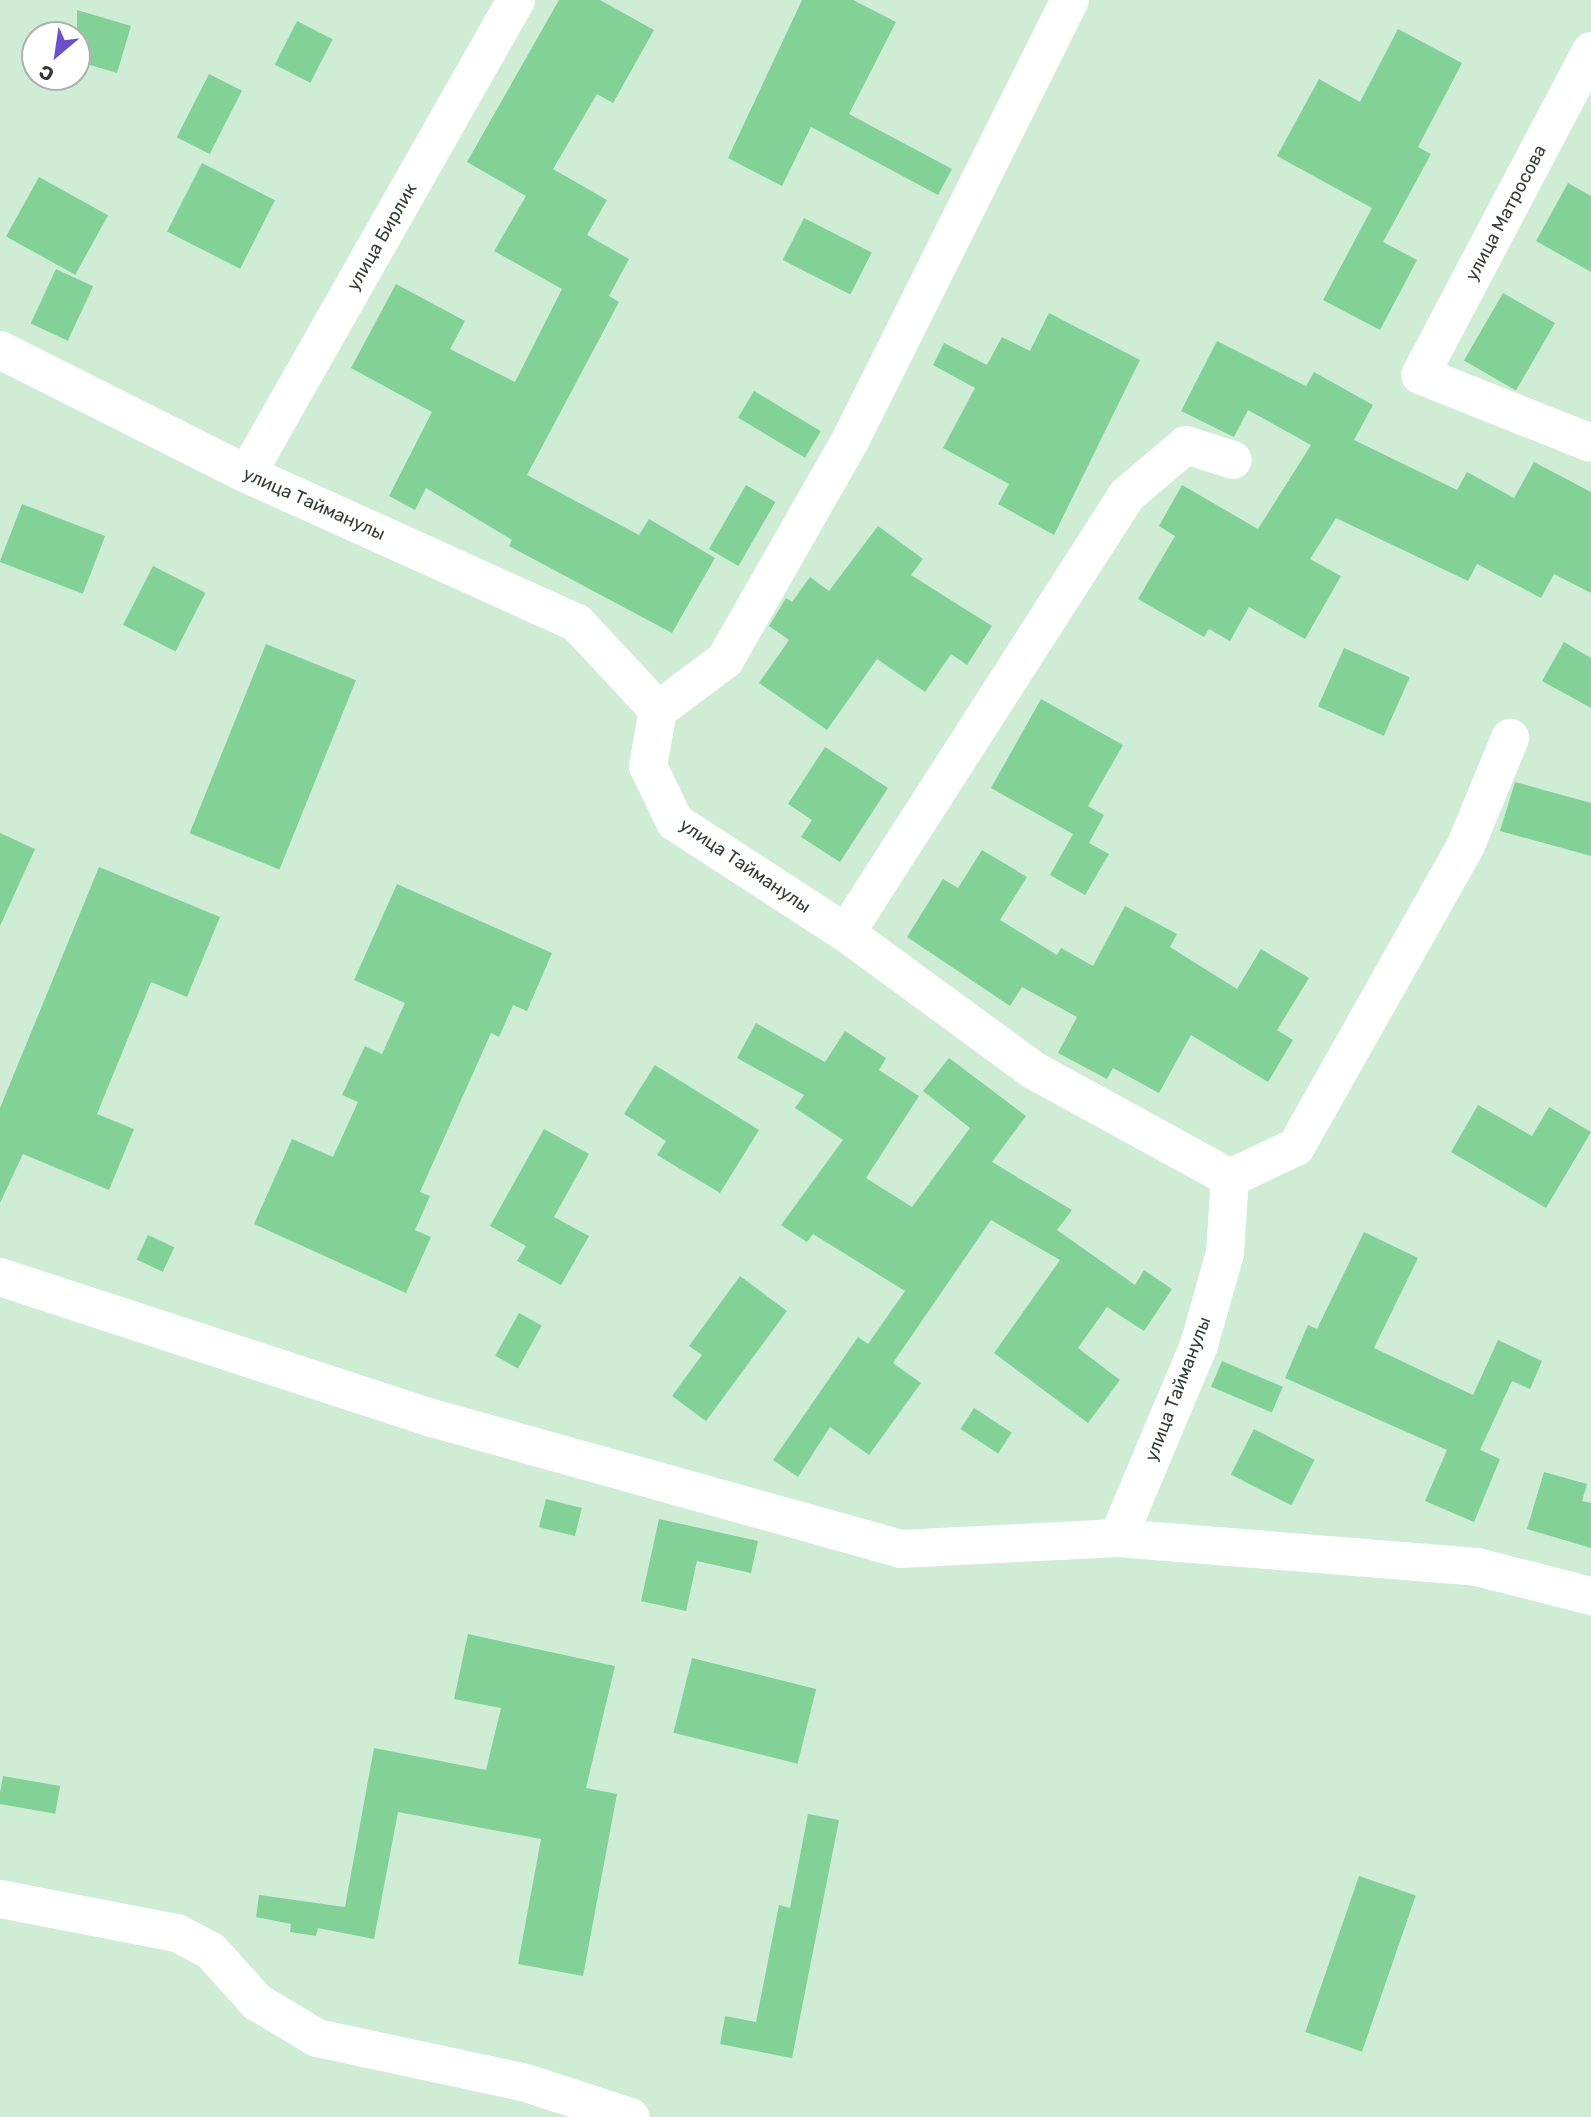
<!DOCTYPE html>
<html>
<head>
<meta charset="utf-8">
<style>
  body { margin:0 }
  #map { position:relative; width:1591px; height:2117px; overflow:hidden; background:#cfecd5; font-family:Rubik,sans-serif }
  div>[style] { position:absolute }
  .building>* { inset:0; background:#82d298; transform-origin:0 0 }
  .minor>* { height:38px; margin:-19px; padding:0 19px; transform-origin:19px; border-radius:19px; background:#fff }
  .major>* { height:38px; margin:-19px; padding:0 19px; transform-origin:19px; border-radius:19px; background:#fff }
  span { translate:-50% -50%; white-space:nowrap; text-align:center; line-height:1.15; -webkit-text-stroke:5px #fff; paint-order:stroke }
  .street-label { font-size:18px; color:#313d34 }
  .north { position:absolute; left:21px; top:21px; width:70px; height:70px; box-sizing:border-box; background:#fff; border:2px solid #adb1ae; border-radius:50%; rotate:209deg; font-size:19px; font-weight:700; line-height:28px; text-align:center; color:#313d34 }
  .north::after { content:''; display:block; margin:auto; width:24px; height:32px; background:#6c50c9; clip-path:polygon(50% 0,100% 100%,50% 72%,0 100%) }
</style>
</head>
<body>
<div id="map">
  <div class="building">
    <i style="clip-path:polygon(559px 0,600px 0,654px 30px,613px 103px,597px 94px,553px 169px,607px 200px,587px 235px,629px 259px,609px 296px,619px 302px,527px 475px,639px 535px,649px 519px,715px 558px,672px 633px,509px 546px,512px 540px,426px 488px,415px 510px,389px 496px,432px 412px,351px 368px,396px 284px,465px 321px,450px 349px,515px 382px,562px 289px,494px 251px,526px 196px,467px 162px)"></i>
    <i style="clip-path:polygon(802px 0,853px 0,896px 22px,849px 114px,952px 169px,938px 195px,811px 127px,782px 186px,728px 158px)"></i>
    <i style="clip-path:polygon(77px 10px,131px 26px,117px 73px,77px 61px)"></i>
    <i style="left:297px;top:21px;width:40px;height:49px;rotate:27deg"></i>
    <i style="clip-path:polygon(1398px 29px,1462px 63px,1418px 147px,1431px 154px,1383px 242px,1417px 260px,1380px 330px,1323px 300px,1372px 208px,1277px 156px,1319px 79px,1360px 102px)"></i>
    <i style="left:209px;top:74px;width:37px;height:71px;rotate:27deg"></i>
    <i style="left:202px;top:163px;width:82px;height:77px;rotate:27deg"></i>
    <i style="left:39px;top:177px;width:79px;height:68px;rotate:29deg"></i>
    <i style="clip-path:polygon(1568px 183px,1591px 196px,1591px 272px,1536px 241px)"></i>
    <i style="left:804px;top:218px;width:76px;height:47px;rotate:27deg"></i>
    <i style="left:56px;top:269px;width:41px;height:60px;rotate:25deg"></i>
    <i style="left:1503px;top:293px;width:60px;height:78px;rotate:30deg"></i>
    <i style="clip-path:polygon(1049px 313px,1140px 360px,1054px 535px,998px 504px,1009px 484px,943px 448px,975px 388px,933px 365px,944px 343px,987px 365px,1002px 337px,1030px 351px)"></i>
    <i style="clip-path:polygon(1217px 341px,1306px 386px,1314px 372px,1373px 405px,1354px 440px,1457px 490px,1467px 472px,1514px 498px,1534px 462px,1591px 492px,1591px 593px,1554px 574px,1541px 598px,1477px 564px,1468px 581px,1336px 518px,1310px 559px,1341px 576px,1305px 639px,1249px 607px,1230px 641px,1209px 629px,1204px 637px,1138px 599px,1175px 536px,1159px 526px,1182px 485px,1258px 529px,1311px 445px,1248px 410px,1234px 437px,1181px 411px)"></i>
    <i style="left:754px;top:391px;width:78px;height:31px;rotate:31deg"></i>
    <i style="left:746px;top:485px;width:34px;height:74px;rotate:30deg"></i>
    <i style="left:22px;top:504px;width:89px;height:62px;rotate:21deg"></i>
    <i style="clip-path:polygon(878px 526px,923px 559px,911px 575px,992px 626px,967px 665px,951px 654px,925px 692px,877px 659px,827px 730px,759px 683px,789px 640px,769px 626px,786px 598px,792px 602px,810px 577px,829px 591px)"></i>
    <i style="left:153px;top:566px;width:59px;height:66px;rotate:27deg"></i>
    <i style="clip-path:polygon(1564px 642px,1591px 658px,1591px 708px,1542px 681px)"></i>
    <i style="left:266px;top:644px;width:97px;height:204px;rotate:22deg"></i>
    <i style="left:1344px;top:648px;width:72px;height:64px;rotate:24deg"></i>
    <i style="clip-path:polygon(1041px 699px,1123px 745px,1088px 806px,1104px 815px,1089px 843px,1109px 854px,1085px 895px,1050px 875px,1073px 834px,991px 788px)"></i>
    <i style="clip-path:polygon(825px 747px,888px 788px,840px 862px,801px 837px,812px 820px,788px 804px)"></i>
    <i style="clip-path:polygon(1515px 782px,1591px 803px,1591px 856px,1500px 831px)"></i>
    <i style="clip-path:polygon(0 833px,35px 849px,0 926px)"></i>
    <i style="clip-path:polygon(982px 850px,1027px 877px,1000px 920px,1057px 955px,1061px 948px,1093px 966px,1125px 906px,1177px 934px,1170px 947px,1237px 989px,1261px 949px,1309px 978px,1277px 1030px,1293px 1040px,1268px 1082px,1191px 1035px,1159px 1093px,1113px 1068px,1107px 1079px,1058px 1053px,1077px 1017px,1022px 987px,1010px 1006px,907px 937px,943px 879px,958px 888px)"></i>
    <i style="clip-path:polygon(99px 867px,220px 917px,187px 997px,151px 982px,97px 1114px,134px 1129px,109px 1190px,23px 1154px,0 1203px,0 1108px)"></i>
    <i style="clip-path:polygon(397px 884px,552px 953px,527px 1011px,513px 1005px,499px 1037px,491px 1033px,420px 1192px,430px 1196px,415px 1230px,431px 1237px,406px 1293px,254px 1224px,292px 1139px,333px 1157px,358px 1102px,342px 1095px,365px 1046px,382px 1054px,405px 1003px,354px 980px)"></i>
    <i style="clip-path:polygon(756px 1023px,825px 1062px,845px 1031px,886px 1058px,879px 1070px,919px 1096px,866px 1178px,912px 1207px,970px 1128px,923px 1091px,949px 1058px,1026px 1116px,992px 1162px,1072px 1210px,1057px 1230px,1135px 1285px,1144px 1270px,1172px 1289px,1144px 1331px,1107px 1307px,1078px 1348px,1120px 1380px,1088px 1423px,994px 1353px,1060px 1260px,991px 1220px,893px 1363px,921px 1383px,869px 1455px,830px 1427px,798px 1477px,773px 1460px,858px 1337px,868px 1344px,905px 1291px,813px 1234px,807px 1242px,781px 1225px,843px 1140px,795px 1108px,804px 1095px,737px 1058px)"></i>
    <i style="clip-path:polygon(655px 1065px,759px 1130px,720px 1193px,657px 1155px,666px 1141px,624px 1114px)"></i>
    <i style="clip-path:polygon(1478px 1105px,1532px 1136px,1549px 1107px,1591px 1132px,1546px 1208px,1451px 1152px)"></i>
    <i style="clip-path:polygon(544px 1129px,589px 1154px,554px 1217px,589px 1236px,561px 1285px,517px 1261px,526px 1246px,490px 1226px)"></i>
    <i style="clip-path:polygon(1364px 1232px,1418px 1258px,1374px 1348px,1473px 1395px,1498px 1340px,1542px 1361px,1530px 1389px,1512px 1381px,1480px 1450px,1500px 1459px,1474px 1522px,1425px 1501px,1447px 1450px,1285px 1378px,1308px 1325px,1317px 1329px)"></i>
    <i style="left:148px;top:1235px;width:29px;height:27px;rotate:25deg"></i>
    <i style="clip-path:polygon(740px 1276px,787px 1311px,706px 1421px,672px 1396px,702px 1355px,689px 1346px)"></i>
    <i style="left:519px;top:1313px;width:26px;height:49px;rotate:29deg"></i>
    <i style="left:1222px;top:1361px;width:66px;height:28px;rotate:23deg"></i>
    <i style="left:974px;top:1408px;width:45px;height:25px;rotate:33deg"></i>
    <i style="left:1254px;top:1429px;width:68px;height:51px;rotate:27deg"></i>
    <i style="clip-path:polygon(1544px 1472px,1587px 1484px,1582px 1501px,1591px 1503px,1591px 1548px,1527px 1529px)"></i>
    <i style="left:546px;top:1499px;width:37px;height:29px;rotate:14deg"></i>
    <i style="clip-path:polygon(659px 1519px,758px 1541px,751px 1573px,697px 1561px,686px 1611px,641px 1601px)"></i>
    <i style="clip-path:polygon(468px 1634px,615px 1666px,586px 1788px,617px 1794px,583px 1976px,518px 1964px,541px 1839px,398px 1812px,374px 1939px,318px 1928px,316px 1936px,290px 1932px,291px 1924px,256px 1917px,259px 1895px,345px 1907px,374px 1748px,486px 1770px,501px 1708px,454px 1699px)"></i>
    <i style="left:692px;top:1658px;width:128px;height:77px;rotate:14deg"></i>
    <i style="left:3px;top:1776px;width:58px;height:28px;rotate:10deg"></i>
    <i style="clip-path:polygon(808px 1814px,839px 1820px,792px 2058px,720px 2044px,725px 2016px,756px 2022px,779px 1905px,790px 1908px)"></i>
    <i style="left:1359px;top:1876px;width:60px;height:165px;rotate:19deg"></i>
  </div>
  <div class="minor">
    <i style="left:1591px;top:51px;width:366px;rotate:117.8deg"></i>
    <i style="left:1420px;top:375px;width:184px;rotate:21.7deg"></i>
    <i style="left:0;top:350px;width:276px;rotate:26.7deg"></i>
    <i style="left:247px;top:474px;width:362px;rotate:24.3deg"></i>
    <i style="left:577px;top:623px;width:119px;rotate:47deg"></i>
    <i style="left:658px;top:710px;width:57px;rotate:100.1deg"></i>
    <i style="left:648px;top:766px;width:62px;rotate:64.3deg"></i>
    <i style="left:675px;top:822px;width:204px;rotate:33deg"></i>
    <i style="left:846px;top:933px;width:232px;rotate:36.2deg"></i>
    <i style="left:1033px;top:1070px;width:225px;rotate:28.7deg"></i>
    <i style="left:1230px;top:1178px;width:75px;rotate:93.8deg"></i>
    <i style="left:1225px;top:1253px;width:96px;rotate:105.8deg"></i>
    <i style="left:1199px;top:1345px;width:209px;rotate:112.8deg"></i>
    <i style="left:247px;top:474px;width:545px;rotate:-60.42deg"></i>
    <i style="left:658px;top:710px;width:84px;rotate:-36.7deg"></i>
    <i style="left:725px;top:660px;width:252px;rotate:-60.3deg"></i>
    <i style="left:850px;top:441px;width:493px;rotate:-63.5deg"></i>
    <i style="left:846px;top:933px;width:520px;rotate:-57.32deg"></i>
    <i style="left:1127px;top:495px;width:77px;rotate:-40.3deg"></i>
    <i style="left:1186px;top:445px;width:49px;rotate:17.7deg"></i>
    <i style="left:1230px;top:1178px;width:73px;rotate:-25.2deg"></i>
    <i style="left:1296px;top:1147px;width:347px;rotate:-60.6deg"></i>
    <i style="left:1466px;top:845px;width:116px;rotate:-67.6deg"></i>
    <i style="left:0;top:1899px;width:180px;rotate:10.9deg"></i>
    <i style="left:177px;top:1933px;width:38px;rotate:28deg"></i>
    <i style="left:211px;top:1951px;width:69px;rotate:48deg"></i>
    <i style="left:257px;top:2002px;width:70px;rotate:31deg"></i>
    <i style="left:317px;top:2038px;width:211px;rotate:12.1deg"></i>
    <i style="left:523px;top:2082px;width:113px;rotate:18.1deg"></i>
  </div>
  <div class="major">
    <i style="left:0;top:1277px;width:454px;rotate:18.1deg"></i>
    <i style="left:432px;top:1418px;width:487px;rotate:15.6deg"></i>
    <i style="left:901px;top:1549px;width:217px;rotate:-2.9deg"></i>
    <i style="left:1118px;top:1538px;width:360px;rotate:4.6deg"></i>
    <i style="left:1477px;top:1567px;width:118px;rotate:14.3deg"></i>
  </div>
  <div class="street-label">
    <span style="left:1506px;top:213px;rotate:-62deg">улица Матросова</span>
    <span style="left:382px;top:237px;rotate:-60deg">улица Бирлик</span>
    <span style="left:314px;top:504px;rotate:24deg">улица Тайманулы</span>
    <span style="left:745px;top:866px;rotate:34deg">улица Тайманулы</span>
    <span style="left:1178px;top:1389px;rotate:-69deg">улица Тайманулы</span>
  </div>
  <div class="north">С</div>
</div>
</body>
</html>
